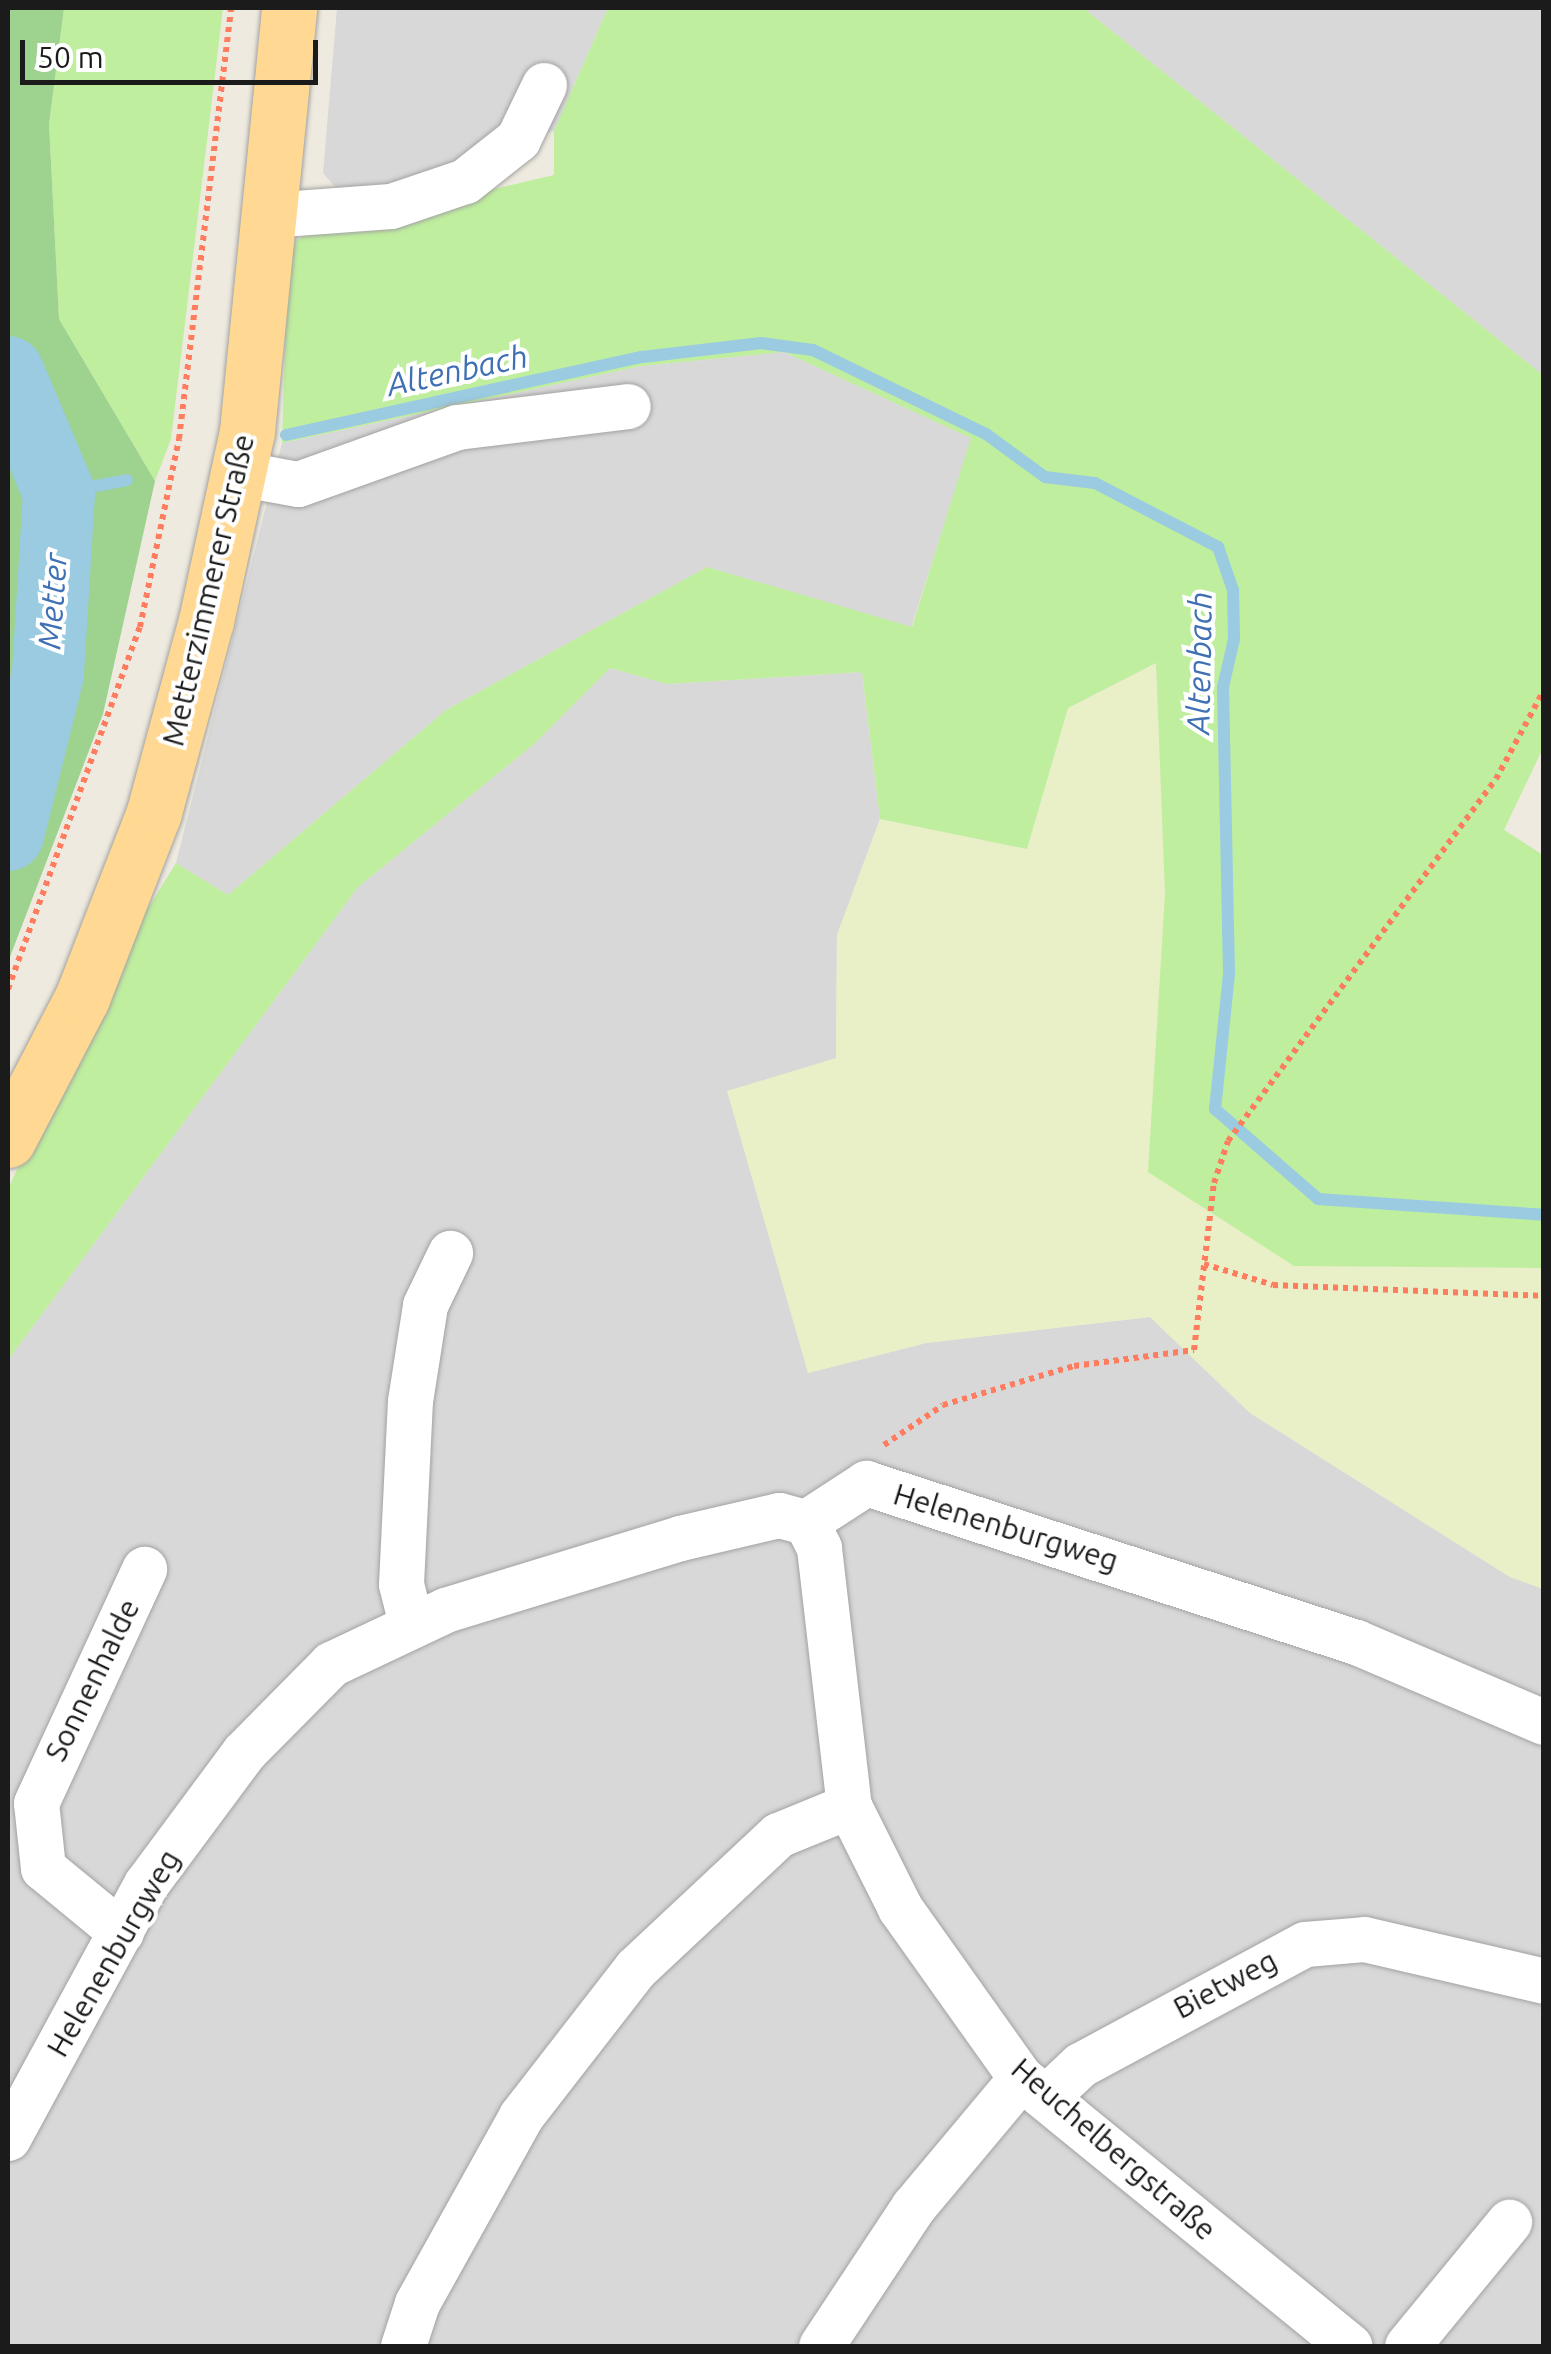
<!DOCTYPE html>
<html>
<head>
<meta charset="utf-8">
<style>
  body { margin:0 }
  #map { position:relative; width:1551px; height:2354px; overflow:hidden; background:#eeeadf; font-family:Ubuntu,sans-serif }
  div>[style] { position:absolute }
  .residential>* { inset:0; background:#d9d8d8 }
  .farmland>* { inset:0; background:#e9efc7 }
  .grass>* { inset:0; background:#bfee9e }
  .forest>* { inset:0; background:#9dd28f }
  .stream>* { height:12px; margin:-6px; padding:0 6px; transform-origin:6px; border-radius:6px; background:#9acbe1 }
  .river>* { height:72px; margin:-36px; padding:0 36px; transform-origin:36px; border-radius:36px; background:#9acbe1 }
  .path>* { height:6px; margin-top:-3px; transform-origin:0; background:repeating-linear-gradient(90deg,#ff7c5f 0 5px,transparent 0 10px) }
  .roads { filter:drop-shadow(0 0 2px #a2a2a2) drop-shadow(0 0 2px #a2a2a2) }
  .minor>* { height:45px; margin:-22.5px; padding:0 22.5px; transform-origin:22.5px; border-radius:22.5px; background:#fff }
  .major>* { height:55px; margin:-27.5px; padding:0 27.5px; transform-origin:27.5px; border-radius:27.5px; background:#ffd993 }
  span { translate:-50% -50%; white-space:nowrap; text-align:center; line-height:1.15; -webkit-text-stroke:8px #fff; paint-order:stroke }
  .street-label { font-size:30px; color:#1b1b1b }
  .water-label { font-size:32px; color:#3f70b3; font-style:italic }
  .frame { position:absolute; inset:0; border:10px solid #1b1b1b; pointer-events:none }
  .scale { position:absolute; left:20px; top:40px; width:298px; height:45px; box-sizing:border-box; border:5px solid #1b1b1b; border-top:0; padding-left:12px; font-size:30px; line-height:35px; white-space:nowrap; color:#1b1b1b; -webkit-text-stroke:8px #fff; paint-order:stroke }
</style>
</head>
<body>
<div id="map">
  <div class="residential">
    <i style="clip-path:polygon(337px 8px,608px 8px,554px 131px,346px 200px,323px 173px)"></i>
    <i style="clip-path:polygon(1083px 8px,1543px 8px,1543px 375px)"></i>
    <i style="clip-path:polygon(784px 352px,972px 438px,911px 628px,707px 567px,446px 710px,228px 895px,176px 863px,282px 443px,641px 366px)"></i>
    <i style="clip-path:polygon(610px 668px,667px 684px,862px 672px,880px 819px,837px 935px,836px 1058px,808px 1373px,926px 1343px,1150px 1317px,1250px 1413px,1510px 1577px,1543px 1589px,1543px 2346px,8px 2346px,8px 1360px,358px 887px,534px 744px)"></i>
  </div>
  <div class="farmland">
    <i style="clip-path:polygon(1156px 663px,1165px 894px,1294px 1266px,1543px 1268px,1543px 1589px,1510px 1577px,1250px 1413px,1150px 1317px,926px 1343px,808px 1373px,727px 1091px,836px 1058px,837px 935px,880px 819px,1027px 849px,1068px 708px)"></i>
  </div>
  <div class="grass">
    <i style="clip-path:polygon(64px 8px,223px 8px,171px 439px,155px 481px,59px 319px,49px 124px)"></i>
    <i style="clip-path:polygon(608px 8px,1083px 8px,1543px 375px,1543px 748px,1504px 830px,1543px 855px,1543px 1268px,1294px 1266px,1148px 1172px,1165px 894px,1156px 663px,1068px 708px,1027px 849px,880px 819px,862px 672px,667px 684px,610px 668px,534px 744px,358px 887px,8px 1360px,8px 1189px,110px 970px,176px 863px,228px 895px,446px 710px,707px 567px,912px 627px,971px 438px,784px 352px,641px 366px,282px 443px,288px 246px,310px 232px,554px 175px,554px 131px)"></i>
  </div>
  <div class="forest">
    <i style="clip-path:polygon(8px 8px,64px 8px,49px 124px,59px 319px,155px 481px,103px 714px,8px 962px)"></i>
  </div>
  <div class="stream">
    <i style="left:286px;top:435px;width:364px;rotate:-12.4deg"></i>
    <i style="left:642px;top:357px;width:120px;rotate:-6.7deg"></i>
    <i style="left:761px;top:343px;width:52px;rotate:7.7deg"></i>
    <i style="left:813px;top:350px;width:192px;rotate:25.9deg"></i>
    <i style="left:986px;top:434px;width:73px;rotate:36.1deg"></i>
    <i style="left:1045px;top:477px;width:50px;rotate:6.8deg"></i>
    <i style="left:1095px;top:483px;width:139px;rotate:27.5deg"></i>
    <i style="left:1218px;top:547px;width:46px;rotate:70.8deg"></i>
    <i style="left:1233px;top:590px;width:49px;rotate:88.8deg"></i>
    <i style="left:1234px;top:639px;width:49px;rotate:102.9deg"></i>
    <i style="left:1223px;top:687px;width:287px;rotate:88.8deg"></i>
    <i style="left:1229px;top:974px;width:136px;rotate:95.9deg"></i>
    <i style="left:1215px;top:1109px;width:137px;rotate:41.1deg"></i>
    <i style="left:1318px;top:1199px;width:227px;rotate:4deg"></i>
    <i style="left:59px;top:493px;width:69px;rotate:-10.8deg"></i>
  </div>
  <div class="river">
    <i style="left:8px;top:372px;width:131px;rotate:67.1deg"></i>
    <i style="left:59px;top:493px;width:181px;rotate:93.5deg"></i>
    <i style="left:48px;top:674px;width:166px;rotate:104deg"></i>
  </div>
  <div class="path">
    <i style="left:8px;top:989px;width:385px;rotate:-70deg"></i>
    <i style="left:140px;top:627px;width:192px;rotate:-78.3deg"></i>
    <i style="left:179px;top:439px;width:434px;rotate:-83.1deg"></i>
    <i style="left:1204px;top:1264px;width:72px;rotate:16.9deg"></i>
    <i style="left:1273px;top:1285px;width:271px;rotate:2.3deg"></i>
    <i style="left:884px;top:1445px;width:71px;rotate:-34.1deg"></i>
    <i style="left:943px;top:1405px;width:137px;rotate:-16.6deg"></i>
    <i style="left:1074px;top:1366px;width:121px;rotate:-7.6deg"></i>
    <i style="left:1194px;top:1350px;width:168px;rotate:-83.2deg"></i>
    <i style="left:1214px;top:1183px;width:44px;rotate:-71.6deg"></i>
    <i style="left:1228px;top:1141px;width:450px;rotate:-53.5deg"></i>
    <i style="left:1496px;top:779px;width:101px;rotate:-61.7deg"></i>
  </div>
  <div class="roads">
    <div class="minor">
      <i style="left:268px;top:215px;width:123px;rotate:-4.2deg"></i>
      <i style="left:391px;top:206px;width:78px;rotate:-18.7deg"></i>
      <i style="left:465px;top:181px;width:68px;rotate:-38.4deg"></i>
      <i style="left:518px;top:139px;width:60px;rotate:-64.3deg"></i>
      <i style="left:238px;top:473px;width:61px;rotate:10.4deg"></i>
      <i style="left:298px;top:484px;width:169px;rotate:-19.7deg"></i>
      <i style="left:457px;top:427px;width:172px;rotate:-7deg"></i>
      <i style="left:806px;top:1522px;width:29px;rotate:63deg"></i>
      <i style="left:819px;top:1548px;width:260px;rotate:83.4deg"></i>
      <i style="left:849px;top:1806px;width:114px;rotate:63.4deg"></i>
      <i style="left:900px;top:1908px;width:209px;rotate:54.6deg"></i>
      <i style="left:1021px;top:2078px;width:424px;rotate:39.2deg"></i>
      <i style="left:806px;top:1522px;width:72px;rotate:-33deg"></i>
      <i style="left:866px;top:1483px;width:515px;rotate:17.98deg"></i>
      <i style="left:1356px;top:1642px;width:204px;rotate:23.1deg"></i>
      <i style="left:411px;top:1624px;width:41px;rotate:-104deg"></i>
      <i style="left:401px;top:1584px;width:183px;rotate:-87.2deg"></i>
      <i style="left:410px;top:1401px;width:97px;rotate:-81.1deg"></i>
      <i style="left:425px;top:1305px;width:58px;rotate:-64.3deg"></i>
      <i style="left:121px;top:1932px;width:101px;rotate:-140.6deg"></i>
      <i style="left:43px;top:1868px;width:65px;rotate:-96.1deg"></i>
      <i style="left:36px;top:1803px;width:258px;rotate:-65.2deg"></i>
      <i style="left:1046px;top:2097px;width:47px;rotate:-43.3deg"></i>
      <i style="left:1080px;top:2065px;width:255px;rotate:-28.3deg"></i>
      <i style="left:1305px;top:1944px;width:59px;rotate:-4.8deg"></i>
      <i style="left:1364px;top:1939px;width:185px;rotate:13.1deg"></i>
      <i style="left:8px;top:2138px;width:289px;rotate:-61.5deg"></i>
      <i style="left:146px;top:1884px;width:164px;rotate:-53.4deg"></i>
      <i style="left:244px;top:1752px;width:124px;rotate:-45.3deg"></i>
      <i style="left:331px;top:1664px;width:126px;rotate:-25.3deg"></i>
      <i style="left:445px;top:1610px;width:246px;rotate:-17deg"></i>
      <i style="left:680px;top:1538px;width:102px;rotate:-13.1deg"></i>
      <i style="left:779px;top:1515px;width:28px;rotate:15deg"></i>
      <i style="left:403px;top:2346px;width:45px;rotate:-72deg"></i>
      <i style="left:417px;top:2303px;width:214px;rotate:-60.9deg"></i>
      <i style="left:521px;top:2116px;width:187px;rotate:-52.2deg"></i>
      <i style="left:636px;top:1968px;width:195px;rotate:-43.1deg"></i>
      <i style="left:778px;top:1835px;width:77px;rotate:-22.2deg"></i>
      <i style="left:821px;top:2346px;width:167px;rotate:-56.5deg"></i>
      <i style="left:913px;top:2207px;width:168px;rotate:-50.1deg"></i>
      <i style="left:1407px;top:2346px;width:161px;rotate:-50.6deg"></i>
    </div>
    <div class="major">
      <i style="left:8px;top:1140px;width:160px;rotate:-62.5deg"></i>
      <i style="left:82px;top:998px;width:199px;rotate:-68.8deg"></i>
      <i style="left:154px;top:812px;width:198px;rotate:-74.8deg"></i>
      <i style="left:206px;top:621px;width:194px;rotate:-77.8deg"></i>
      <i style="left:247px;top:431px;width:425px;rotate:-84.3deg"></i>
    </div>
  </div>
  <div class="street-label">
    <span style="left:208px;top:590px;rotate:-77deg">Metterzimmerer Straße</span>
    <span style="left:1006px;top:1527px;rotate:17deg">Helenenburgweg</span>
    <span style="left:92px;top:1680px;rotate:-64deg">Sonnenhalde</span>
    <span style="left:113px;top:1953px;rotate:-60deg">Helenenburgweg</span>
    <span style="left:1225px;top:1984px;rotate:-28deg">Bietweg</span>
    <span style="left:1114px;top:2149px;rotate:41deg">Heuchelbergstraße</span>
  </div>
  <div class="water-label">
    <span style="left:457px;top:370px;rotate:-12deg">Altenbach</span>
    <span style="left:52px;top:601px;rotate:-86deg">Metter</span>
    <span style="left:1199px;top:663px;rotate:-89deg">Altenbach</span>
  </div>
  <div class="frame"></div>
  <div class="scale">50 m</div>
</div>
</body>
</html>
